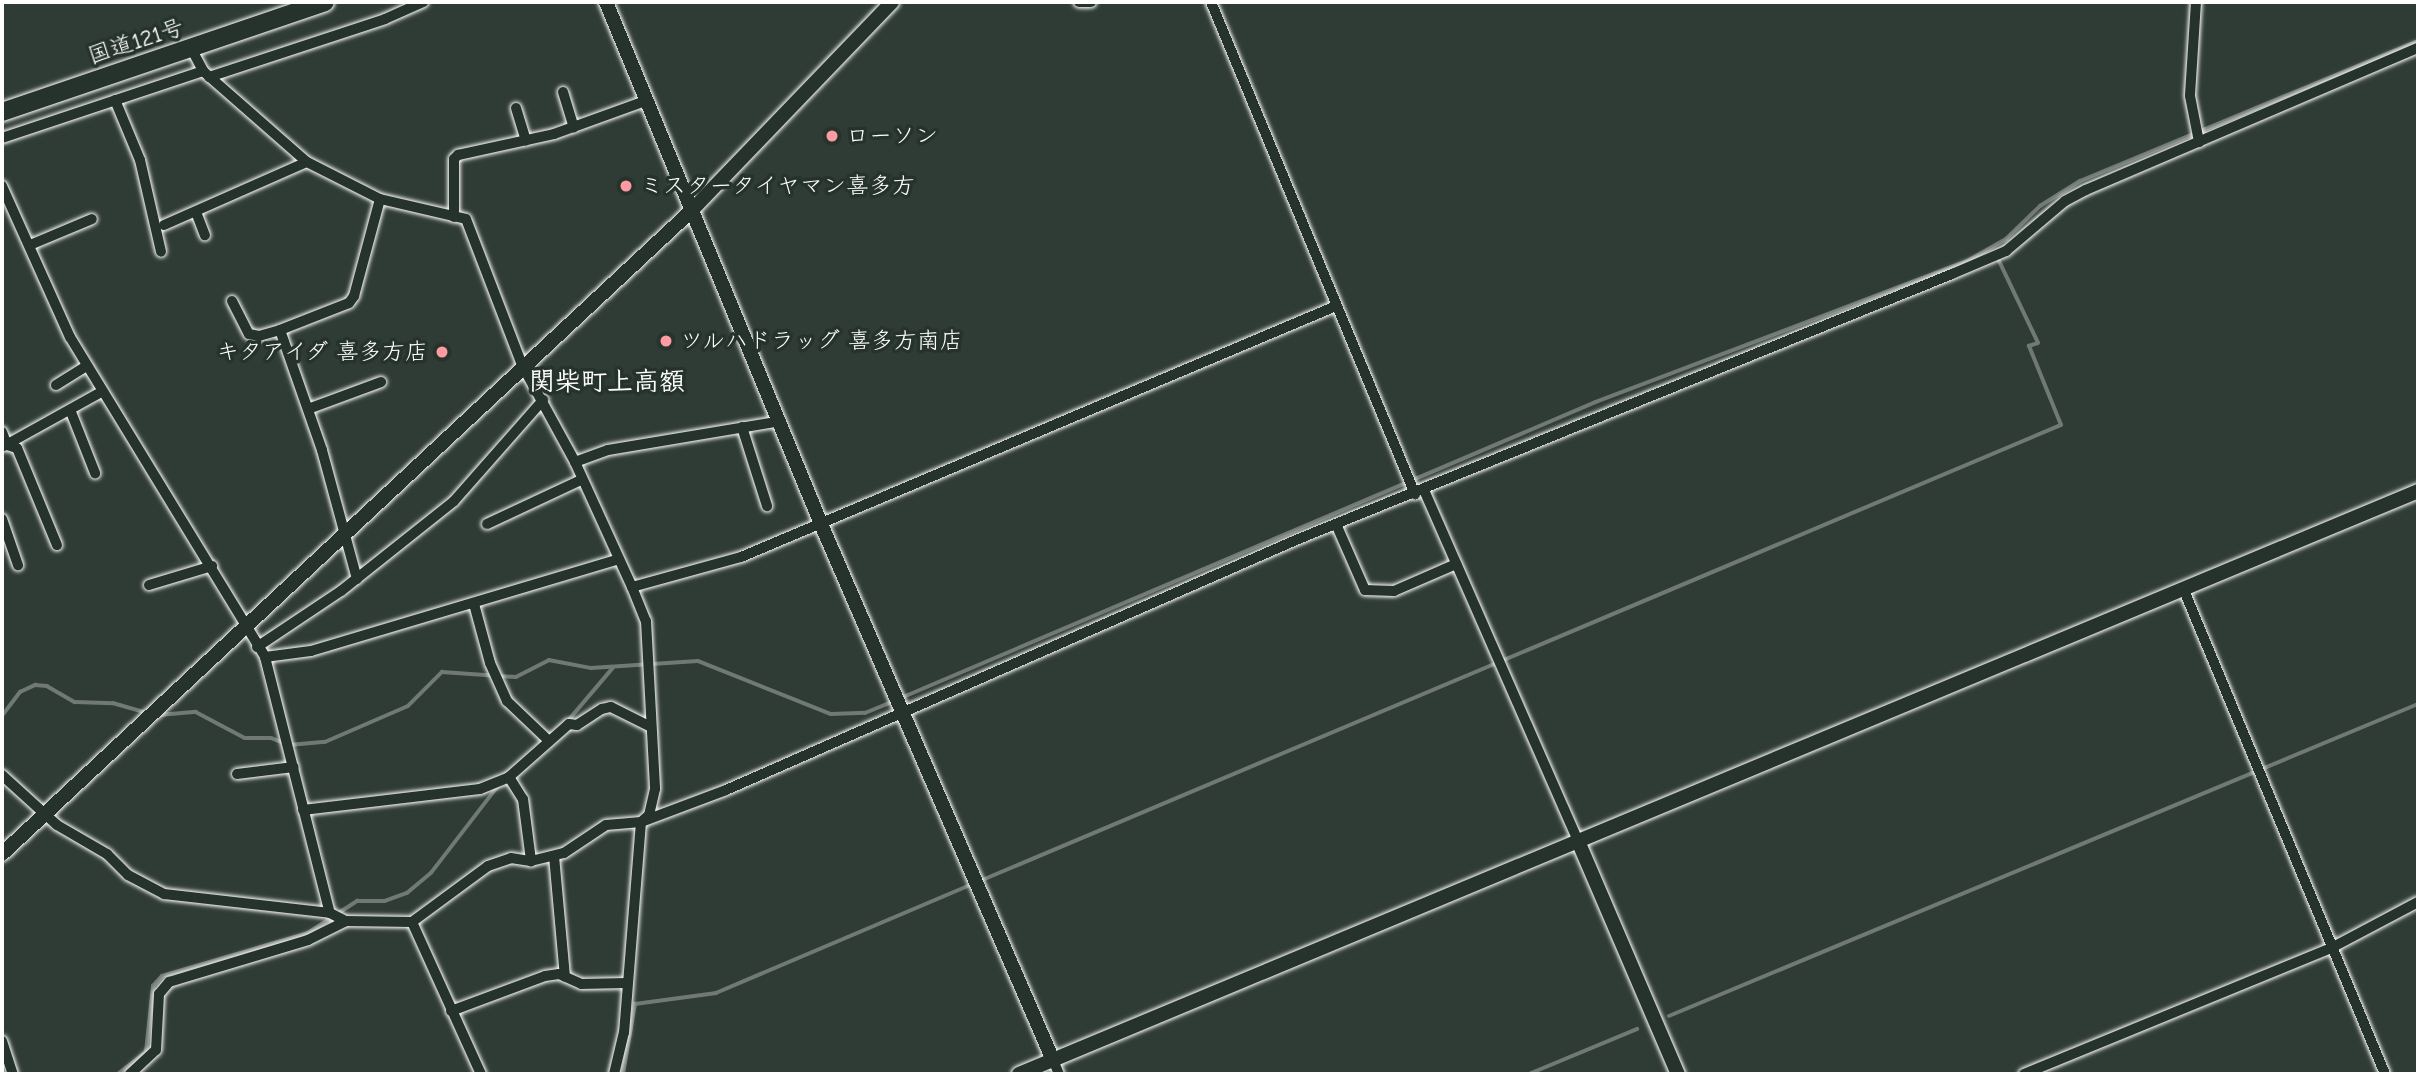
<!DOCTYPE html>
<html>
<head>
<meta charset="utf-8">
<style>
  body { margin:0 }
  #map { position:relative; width:2420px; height:1076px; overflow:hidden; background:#2f3b35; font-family:"Comic Neue","Klee One",sans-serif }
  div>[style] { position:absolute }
  .stream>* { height:3.5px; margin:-1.75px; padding:0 1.75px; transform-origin:1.75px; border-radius:1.75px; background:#707975 }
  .roads { filter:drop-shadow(0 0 2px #fff) drop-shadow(0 0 2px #fff) }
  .street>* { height:10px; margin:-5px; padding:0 5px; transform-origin:5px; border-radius:5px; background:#26332d }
  .secondary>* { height:14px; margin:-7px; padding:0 7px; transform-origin:7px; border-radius:7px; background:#26332d }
  .highway>* { height:18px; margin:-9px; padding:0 9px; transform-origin:9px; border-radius:9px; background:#26332d }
  .dots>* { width:19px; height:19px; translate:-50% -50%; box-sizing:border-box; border:4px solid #26332d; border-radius:50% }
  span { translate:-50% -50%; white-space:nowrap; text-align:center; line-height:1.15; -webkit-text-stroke:7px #26332d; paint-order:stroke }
  .street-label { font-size:23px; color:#fff }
  .poi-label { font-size:23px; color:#fff }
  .left { translate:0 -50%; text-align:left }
  .right { translate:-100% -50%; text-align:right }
  .quarter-label { font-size:26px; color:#fff; font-weight:700 }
  .frame { position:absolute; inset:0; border:4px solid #fff; pointer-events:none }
</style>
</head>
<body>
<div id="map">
  <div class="stream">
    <i style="left:901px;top:698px;width:755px;rotate:-23.07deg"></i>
    <i style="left:1596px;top:402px;width:399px;rotate:-20.8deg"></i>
    <i style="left:1969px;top:260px;width:43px;rotate:-29.6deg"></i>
    <i style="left:2006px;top:239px;width:47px;rotate:-44.1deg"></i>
    <i style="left:2040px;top:206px;width:47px;rotate:-32deg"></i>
    <i style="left:2080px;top:181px;width:366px;rotate:-22.5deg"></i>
    <i style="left:159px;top:715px;width:37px;rotate:-5deg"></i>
    <i style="left:196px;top:712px;width:55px;rotate:28deg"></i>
    <i style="left:245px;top:738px;width:26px"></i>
    <i style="left:271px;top:738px;width:19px;rotate:21deg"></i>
    <i style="left:289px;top:745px;width:36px;rotate:-5deg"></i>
    <i style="left:325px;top:742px;width:90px;rotate:-23.4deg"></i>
    <i style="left:408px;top:706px;width:48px;rotate:-45deg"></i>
    <i style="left:442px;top:672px;width:74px;rotate:3.9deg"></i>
    <i style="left:516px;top:677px;width:37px;rotate:-27deg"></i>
    <i style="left:549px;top:660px;width:43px;rotate:10.8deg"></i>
    <i style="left:591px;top:668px;width:107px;rotate:-3.7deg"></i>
    <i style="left:698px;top:661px;width:143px;rotate:21.7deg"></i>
    <i style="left:831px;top:714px;width:34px;rotate:-2deg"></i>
    <i style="left:865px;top:713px;width:31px;rotate:-22deg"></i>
    <i style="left:2px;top:716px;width:30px;rotate:-53deg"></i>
    <i style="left:20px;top:692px;width:17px;rotate:-25deg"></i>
    <i style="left:35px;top:685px;width:12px;rotate:5deg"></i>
    <i style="left:47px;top:686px;width:32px;rotate:30deg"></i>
    <i style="left:75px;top:702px;width:38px;rotate:2deg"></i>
    <i style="left:113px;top:703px;width:36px;rotate:16deg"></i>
    <i style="left:567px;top:722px;width:70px;rotate:-49.7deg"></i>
    <i style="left:980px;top:881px;width:1173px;rotate:-22.87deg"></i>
    <i style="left:2061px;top:425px;width:85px;rotate:-112.1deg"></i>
    <i style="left:2029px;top:346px;width:9px;rotate:-18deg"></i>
    <i style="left:2038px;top:343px;width:95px;rotate:-115.5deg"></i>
    <i style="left:1669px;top:1016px;width:811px;rotate:-22.61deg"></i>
    <i style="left:118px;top:1074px;width:36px;rotate:-38deg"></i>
    <i style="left:146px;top:1052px;width:66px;rotate:-83.9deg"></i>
    <i style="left:153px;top:986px;width:13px;rotate:-48deg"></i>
    <i style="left:162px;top:976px;width:152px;rotate:-16.4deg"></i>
    <i style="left:308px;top:933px;width:59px;rotate:-33.1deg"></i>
    <i style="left:357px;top:901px;width:28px"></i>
    <i style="left:385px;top:901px;width:23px;rotate:-20deg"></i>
    <i style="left:407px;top:893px;width:31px;rotate:-40deg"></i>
    <i style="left:431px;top:873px;width:110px;rotate:-52.4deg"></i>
    <i style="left:623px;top:1074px;width:71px;rotate:-80.3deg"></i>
    <i style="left:635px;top:1004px;width:82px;rotate:-7.7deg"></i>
    <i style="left:716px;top:993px;width:279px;rotate:-23deg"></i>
    <i style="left:1529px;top:1074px;width:117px;rotate:-22.6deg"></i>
  </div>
  <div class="roads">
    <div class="street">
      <i style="left:1079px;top:2px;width:12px"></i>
      <i style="left:1211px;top:2px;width:533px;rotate:67.48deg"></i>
      <i style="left:2196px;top:2px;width:94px;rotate:93.7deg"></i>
      <i style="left:2190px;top:96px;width:47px;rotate:78.9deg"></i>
      <i style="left:192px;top:50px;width:24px;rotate:62deg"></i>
      <i style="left:203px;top:71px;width:138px;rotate:41.2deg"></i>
      <i style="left:307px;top:162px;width:82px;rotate:26.9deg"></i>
      <i style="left:380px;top:199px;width:88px;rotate:13.1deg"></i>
      <i style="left:466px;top:219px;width:156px;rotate:69deg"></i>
      <i style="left:522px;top:365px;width:111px;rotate:61.3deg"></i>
      <i style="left:575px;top:462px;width:137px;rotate:65.5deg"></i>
      <i style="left:632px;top:587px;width:37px;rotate:68deg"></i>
      <i style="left:646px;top:621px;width:168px;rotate:86.9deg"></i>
      <i style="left:655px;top:789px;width:27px;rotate:103deg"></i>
      <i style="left:649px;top:815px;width:11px;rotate:139deg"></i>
      <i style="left:641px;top:822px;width:211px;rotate:94.6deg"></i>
      <i style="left:624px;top:1032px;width:43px;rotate:103.4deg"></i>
      <i style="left:209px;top:77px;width:185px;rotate:-18.2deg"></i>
      <i style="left:385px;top:19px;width:42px;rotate:-24.1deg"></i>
      <i style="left:563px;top:92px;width:37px;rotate:73deg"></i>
      <i style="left:115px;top:100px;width:65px;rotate:67.4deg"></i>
      <i style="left:140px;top:160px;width:94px;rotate:77.1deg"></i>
      <i style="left:516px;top:108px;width:34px;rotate:73deg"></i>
      <i style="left:2px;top:138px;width:212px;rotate:-18.4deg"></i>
      <i style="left:2px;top:186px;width:166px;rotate:65.8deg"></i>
      <i style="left:70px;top:337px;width:375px;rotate:58.6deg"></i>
      <i style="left:265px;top:657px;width:264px;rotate:75.8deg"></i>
      <i style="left:196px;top:212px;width:25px;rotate:69deg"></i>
      <i style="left:454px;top:217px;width:58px;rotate:-90deg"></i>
      <i style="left:454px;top:159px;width:6px;rotate:-45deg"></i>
      <i style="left:458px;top:155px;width:98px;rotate:-12.3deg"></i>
      <i style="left:554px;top:134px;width:97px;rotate:-19.9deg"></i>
      <i style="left:164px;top:225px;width:156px;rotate:-23.8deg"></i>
      <i style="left:30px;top:245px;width:67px;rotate:-22.8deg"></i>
      <i style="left:232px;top:301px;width:37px;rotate:63deg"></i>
      <i style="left:249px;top:334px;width:10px;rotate:11deg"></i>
      <i style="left:259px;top:336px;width:22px;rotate:-16deg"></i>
      <i style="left:56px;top:385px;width:36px;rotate:-32deg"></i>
      <i style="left:308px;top:409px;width:78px;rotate:-20.3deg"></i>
      <i style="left:71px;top:412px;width:66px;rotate:68.5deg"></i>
      <i style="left:742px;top:427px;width:83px;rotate:72.4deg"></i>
      <i style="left:2px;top:432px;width:14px;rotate:69deg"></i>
      <i style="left:7px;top:445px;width:10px;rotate:17deg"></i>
      <i style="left:17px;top:448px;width:105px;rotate:67.6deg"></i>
      <i style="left:4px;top:446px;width:111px;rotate:-29.1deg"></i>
      <i style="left:575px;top:462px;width:35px;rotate:-20deg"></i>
      <i style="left:608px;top:450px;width:175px;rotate:-9.5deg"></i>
      <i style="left:1424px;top:490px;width:383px;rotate:66.3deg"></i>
      <i style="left:2px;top:519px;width:49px;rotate:70.8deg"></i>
      <i style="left:487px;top:524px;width:104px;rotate:-25.1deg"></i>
      <i style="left:1336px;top:524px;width:72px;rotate:66.3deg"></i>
      <i style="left:1365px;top:590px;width:29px;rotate:2deg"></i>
      <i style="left:1394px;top:591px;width:68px;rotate:-23.5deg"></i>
      <i style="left:357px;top:579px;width:134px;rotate:-105.2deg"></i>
      <i style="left:322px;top:450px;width:127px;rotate:-109.3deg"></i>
      <i style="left:280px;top:330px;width:74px;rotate:-21.4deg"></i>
      <i style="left:349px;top:303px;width:9px;rotate:-54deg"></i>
      <i style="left:354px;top:296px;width:100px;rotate:-75deg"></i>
      <i style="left:149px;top:585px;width:66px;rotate:-16.8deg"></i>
      <i style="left:632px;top:587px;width:113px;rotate:-15.4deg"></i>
      <i style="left:741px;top:557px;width:646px;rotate:-22.87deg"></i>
      <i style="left:2183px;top:588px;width:526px;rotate:67.43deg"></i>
      <i style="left:474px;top:604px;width:61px;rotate:74.8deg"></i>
      <i style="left:490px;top:663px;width:42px;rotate:65.9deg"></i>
      <i style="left:507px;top:701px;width:58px;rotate:43.6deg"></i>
      <i style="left:257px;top:647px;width:101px;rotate:-33.7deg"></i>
      <i style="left:341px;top:591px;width:144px;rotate:-38.5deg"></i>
      <i style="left:454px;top:501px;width:135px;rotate:-48.6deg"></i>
      <i style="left:265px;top:657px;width:46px;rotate:-7.4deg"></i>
      <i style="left:311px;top:651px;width:321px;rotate:-16.6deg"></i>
      <i style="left:237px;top:774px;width:57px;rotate:-7deg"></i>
      <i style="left:2px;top:775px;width:74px;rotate:42.3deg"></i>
      <i style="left:57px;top:825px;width:58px;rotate:30.1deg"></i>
      <i style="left:107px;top:854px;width:30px;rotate:45deg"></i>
      <i style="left:128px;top:875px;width:41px;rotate:27.8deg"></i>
      <i style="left:164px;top:894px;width:167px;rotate:6.5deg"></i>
      <i style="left:330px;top:913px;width:18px;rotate:27deg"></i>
      <i style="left:346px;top:921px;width:66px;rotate:0.9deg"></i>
      <i style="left:412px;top:922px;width:94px;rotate:-36.4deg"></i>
      <i style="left:488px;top:866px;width:24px;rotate:-19deg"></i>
      <i style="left:511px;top:858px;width:20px;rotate:9deg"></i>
      <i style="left:531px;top:861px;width:34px;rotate:-14deg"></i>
      <i style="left:564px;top:853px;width:50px;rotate:-33.7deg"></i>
      <i style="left:606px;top:825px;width:35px;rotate:-5deg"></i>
      <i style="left:641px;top:822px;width:91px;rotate:-20.6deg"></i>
      <i style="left:726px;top:790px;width:622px;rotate:-23.68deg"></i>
      <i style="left:1296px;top:540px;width:708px;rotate:-22.07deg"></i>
      <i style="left:1952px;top:274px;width:59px;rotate:-23.1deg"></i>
      <i style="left:2006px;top:251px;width:77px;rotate:-40.3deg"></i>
      <i style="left:2065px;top:201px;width:24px;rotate:-28deg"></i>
      <i style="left:2086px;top:190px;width:361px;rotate:-23.2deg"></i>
      <i style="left:509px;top:777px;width:26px;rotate:58deg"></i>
      <i style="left:523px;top:799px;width:63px;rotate:82.6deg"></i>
      <i style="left:303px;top:810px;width:178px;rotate:-6.8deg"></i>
      <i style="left:480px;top:789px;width:31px;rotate:-22deg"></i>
      <i style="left:509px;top:777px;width:80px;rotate:-41.5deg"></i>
      <i style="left:569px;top:724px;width:8px;rotate:7deg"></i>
      <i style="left:577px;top:725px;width:30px;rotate:-33deg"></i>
      <i style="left:602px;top:709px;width:9px;rotate:-13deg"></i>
      <i style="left:611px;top:707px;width:45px;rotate:26.6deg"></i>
      <i style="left:554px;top:856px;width:121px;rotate:84.8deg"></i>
      <i style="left:412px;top:922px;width:167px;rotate:65.6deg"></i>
      <i style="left:451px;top:1011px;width:100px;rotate:-20.4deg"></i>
      <i style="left:545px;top:976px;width:14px;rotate:-8deg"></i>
      <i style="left:559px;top:974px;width:24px;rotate:24deg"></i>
      <i style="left:581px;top:984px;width:45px;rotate:-1.3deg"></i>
      <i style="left:2px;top:1041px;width:35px;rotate:72deg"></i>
      <i style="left:1053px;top:1060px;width:15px;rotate:67deg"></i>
      <i style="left:130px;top:1074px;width:35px;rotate:-43deg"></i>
      <i style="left:156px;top:1050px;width:56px;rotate:-86.9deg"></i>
      <i style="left:159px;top:994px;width:16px;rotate:-50deg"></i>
      <i style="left:169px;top:982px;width:145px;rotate:-16.8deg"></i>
      <i style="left:308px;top:940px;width:42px;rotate:-26.6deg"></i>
      <i style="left:2024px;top:1074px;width:334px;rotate:-22.3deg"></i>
      <i style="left:2333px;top:947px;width:96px;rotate:-27.9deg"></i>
    </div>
    <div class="secondary">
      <i style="left:606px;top:2px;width:565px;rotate:67.61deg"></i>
      <i style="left:821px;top:524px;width:584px;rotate:66.6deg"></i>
      <i style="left:1578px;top:841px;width:254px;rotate:66.8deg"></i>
      <i style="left:2px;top:854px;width:942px;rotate:-43.02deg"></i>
      <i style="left:691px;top:211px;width:290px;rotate:-46.1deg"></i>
      <i style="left:1019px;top:1074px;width:1516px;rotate:-22.62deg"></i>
    </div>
    <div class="highway">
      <i style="left:2px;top:112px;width:341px;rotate:-18.8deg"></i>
    </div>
  </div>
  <div class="dots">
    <i style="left:832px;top:136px;background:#ff9aa2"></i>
    <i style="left:626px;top:186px;background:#ff9aa2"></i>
    <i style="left:666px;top:341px;background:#ff9aa2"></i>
    <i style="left:442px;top:352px;background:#ff9aa2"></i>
  </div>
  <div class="street-label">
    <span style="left:136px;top:42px;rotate:-18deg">国道121号</span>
  </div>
  <div class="poi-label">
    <span class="left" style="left:846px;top:136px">ローソン</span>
    <span class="left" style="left:640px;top:186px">ミスタータイヤマン喜多方</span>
    <span class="left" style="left:680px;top:341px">ツルハドラッグ 喜多方南店</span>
    <span class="right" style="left:428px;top:352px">キタアイダ 喜多方店</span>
  </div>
  <div class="quarter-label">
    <span style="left:607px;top:383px">関柴町上高額</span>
  </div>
  <div class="frame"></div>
</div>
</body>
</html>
